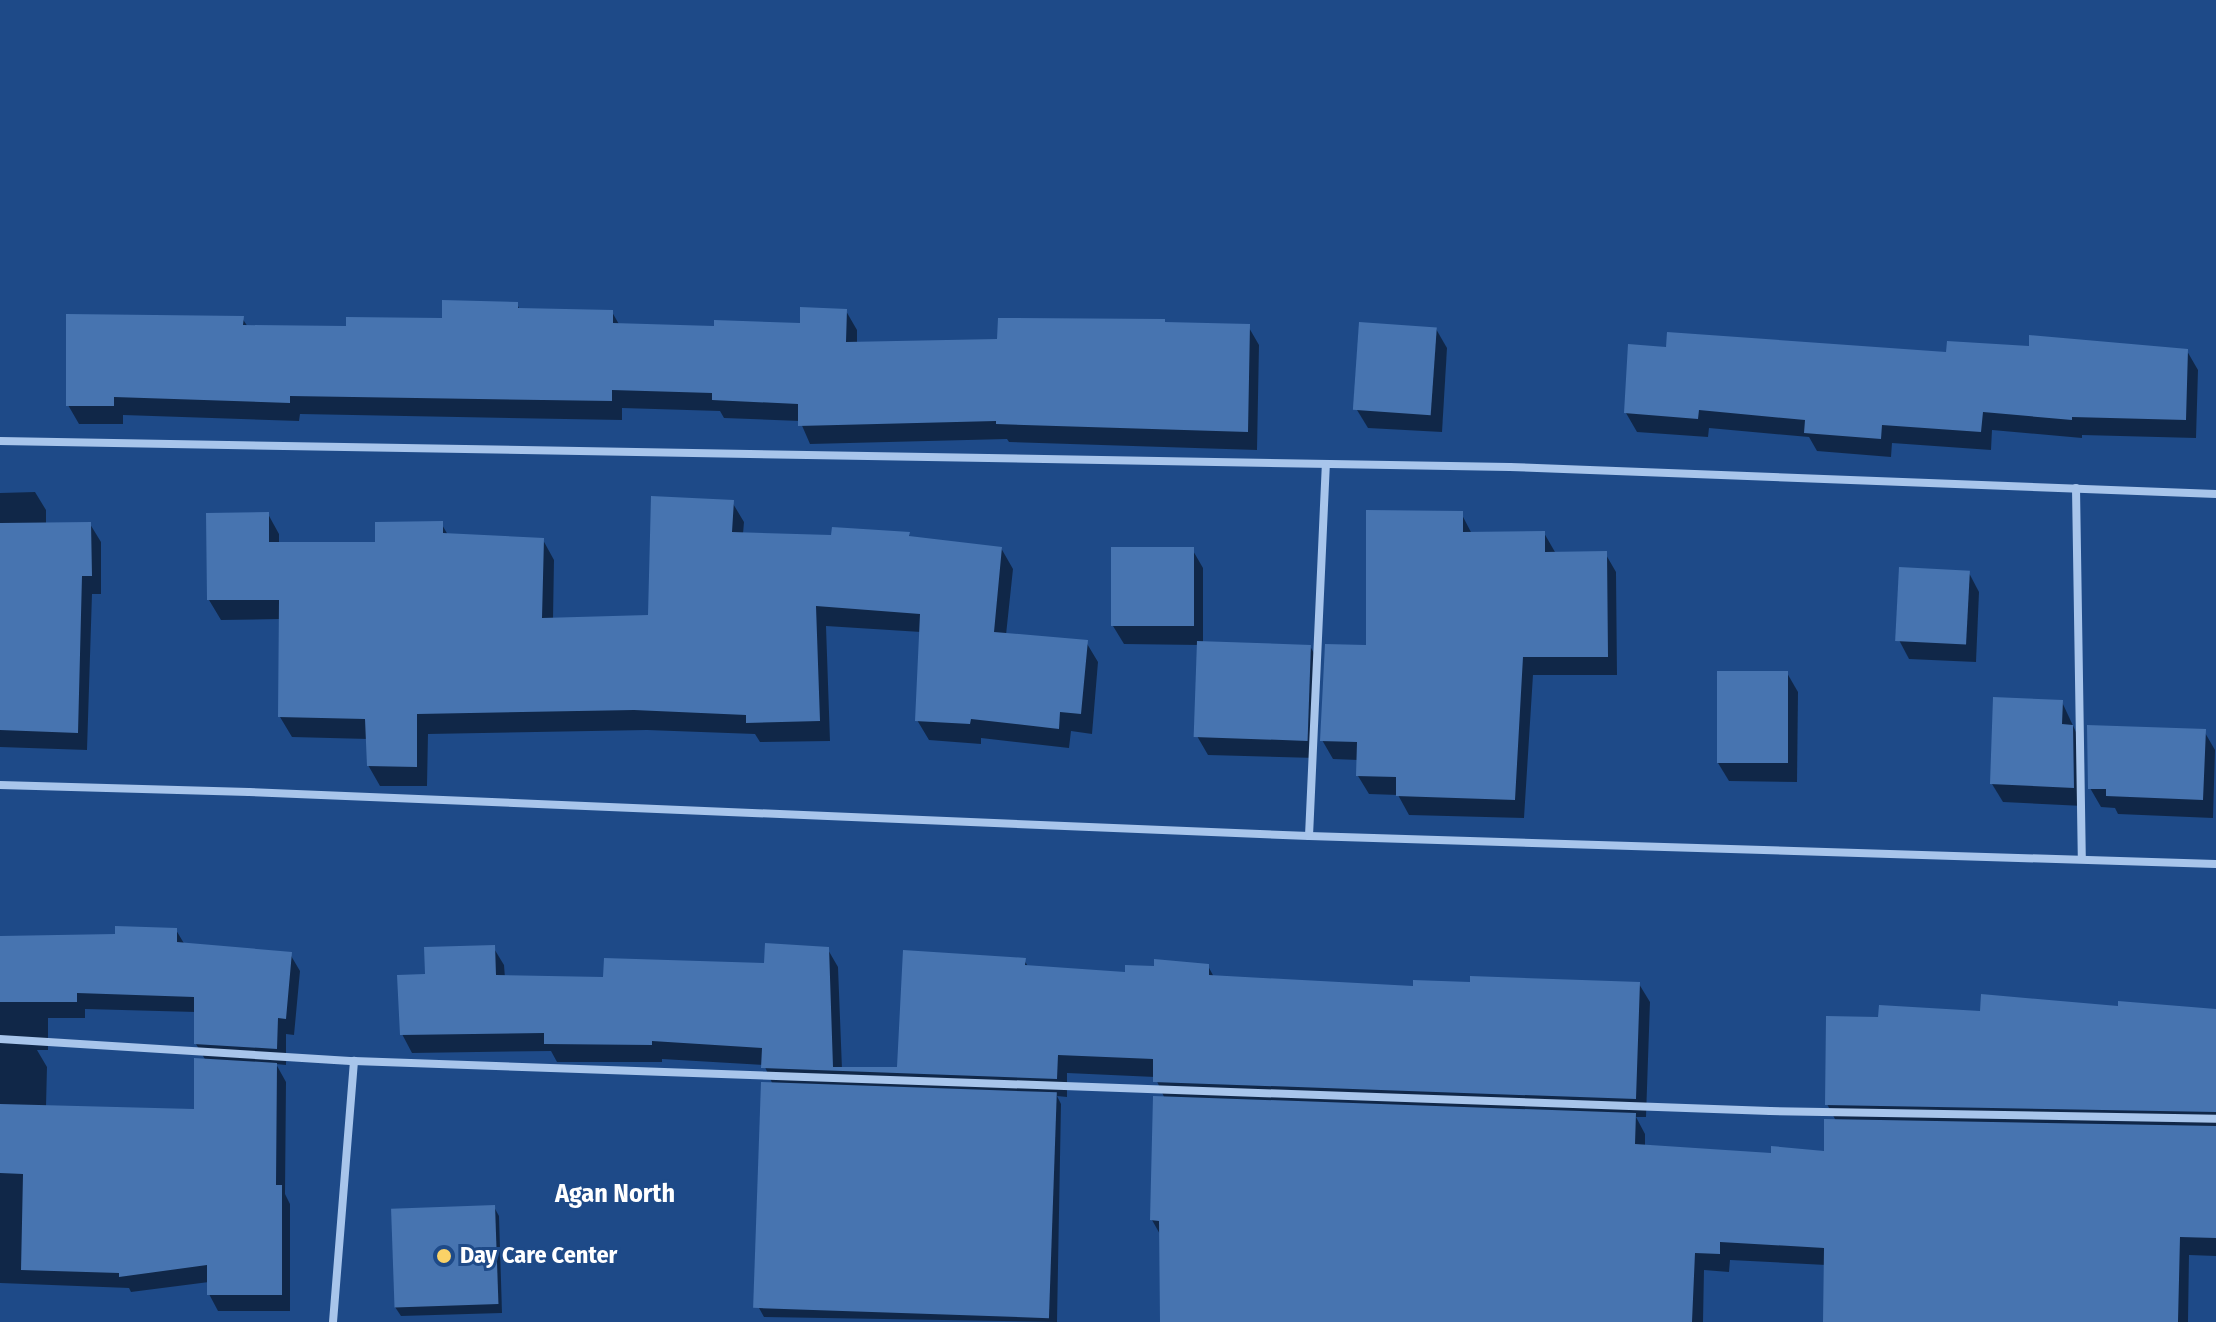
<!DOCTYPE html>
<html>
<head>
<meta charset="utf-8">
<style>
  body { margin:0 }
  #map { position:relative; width:2216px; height:1322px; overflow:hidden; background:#1e4a88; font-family:"Fira Sans Condensed",sans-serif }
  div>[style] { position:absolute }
  .shadow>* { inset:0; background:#0007 }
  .building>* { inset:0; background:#4774b0; transform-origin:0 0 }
  .street>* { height:8px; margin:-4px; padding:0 4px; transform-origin:4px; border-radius:4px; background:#a8c5eb }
  .dots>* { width:22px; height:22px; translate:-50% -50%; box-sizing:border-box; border:4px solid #1e4a88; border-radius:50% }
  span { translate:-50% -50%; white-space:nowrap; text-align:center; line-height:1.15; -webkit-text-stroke:6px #1e4a88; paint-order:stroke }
  .poi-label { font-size:24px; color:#fff; font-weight:700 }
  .left { translate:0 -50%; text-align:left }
  .neighbourhood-label { font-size:26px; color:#fff; font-weight:700 }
</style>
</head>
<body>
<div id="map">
  <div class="shadow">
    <i style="clip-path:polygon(517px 304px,520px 310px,612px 312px,620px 326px,716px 328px,802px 325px,846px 311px,857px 330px,857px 343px,999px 341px,1165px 324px,1248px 326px,1259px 345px,1257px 450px,1009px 442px,1007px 439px,810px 444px,800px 421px,724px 418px,720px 411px,622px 408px,622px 420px,300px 414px,299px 421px,123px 415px,123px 424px,79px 424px,68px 405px,242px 318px,248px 327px,348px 328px,444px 320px)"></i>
    <i style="clip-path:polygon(1436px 329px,1447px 348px,1442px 432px,1368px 428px,1357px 410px)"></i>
    <i style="clip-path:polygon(2030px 348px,2187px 351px,2198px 370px,2196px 438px,2082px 435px,2082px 438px,1992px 430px,1991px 450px,1892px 443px,1891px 457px,1817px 451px,1809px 437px,1709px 428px,1708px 437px,1637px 432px,1626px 413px,1948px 355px)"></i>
    <i style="clip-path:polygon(35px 492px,46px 510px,46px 524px,90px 524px,101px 542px,101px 594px,92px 594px,87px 750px,0 747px,0 493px)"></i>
    <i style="clip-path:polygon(732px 502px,744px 522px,743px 534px,833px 537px,908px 534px,911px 538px,1001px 548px,1013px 569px,1006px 635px,1086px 642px,1098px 662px,1092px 734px,1071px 731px,1069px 748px,981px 738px,981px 744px,929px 740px,917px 720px,921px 632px,826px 626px,830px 741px,760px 742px,755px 734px,647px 730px,428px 734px,427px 786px,380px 786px,368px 765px,368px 739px,292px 737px,280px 717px,281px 619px,221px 620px,209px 600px,268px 514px,279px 534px,279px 544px,377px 544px,441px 523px,448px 535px,543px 540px,554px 560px,553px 620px,650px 617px)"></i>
    <i style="clip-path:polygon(1461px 513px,1472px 534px,1544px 533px,1555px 552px,1605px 553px,1616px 572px,1617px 675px,1533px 675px,1524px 818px,1409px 815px,1398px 795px,1369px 794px,1358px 776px,1358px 760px,1333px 759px,1322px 740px,1368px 647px)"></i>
    <i style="clip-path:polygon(1192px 549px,1203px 568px,1203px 643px,1310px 646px,1320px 664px,1316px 758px,1208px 755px,1197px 736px,1199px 645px,1124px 644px,1113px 626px)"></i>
    <i style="clip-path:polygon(1969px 573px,1979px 592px,1976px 662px,1909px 659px,1899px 640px)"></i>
    <i style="clip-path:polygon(1787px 673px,1798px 692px,1797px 782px,1729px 781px,1718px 763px)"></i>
    <i style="clip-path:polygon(2062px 702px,2082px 745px,2083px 806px,2003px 802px,1992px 784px)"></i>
    <i style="clip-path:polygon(2204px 731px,2215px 750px,2213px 818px,2118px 814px,2115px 808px,2101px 807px,2090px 788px)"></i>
    <i style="clip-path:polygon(evenodd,176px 930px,185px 945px,290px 954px,300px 971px,294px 1035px,286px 1034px,286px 1065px,276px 1064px,286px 1082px,285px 1194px,290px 1204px,290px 1311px,218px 1311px,209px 1294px,209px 1282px,131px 1292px,129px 1288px,0 1283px,0 938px,117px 936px,176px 930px,85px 1009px,196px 1012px,196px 1044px,206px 1061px,196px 1111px,46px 1107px,47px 1067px,37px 1050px,48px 1050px,48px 1018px,85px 1018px,85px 1009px)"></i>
    <i style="clip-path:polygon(493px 947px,504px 965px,505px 978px,605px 979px,766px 965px,827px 948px,838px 967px,842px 1069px,899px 1069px,1024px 960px,1029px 968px,1127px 974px,1208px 966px,1214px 977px,1414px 988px,1639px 984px,1650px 1002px,1646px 1117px,1636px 1117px,1645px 1134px,1645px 1147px,1773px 1155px,1826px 1153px,1836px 1121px,1827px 1104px,1880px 1019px,2120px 1009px,2216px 1011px,2216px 1256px,2189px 1255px,2188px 1322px,1825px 1322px,1826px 1265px,1730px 1260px,1729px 1272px,1704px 1270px,1703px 1322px,1162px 1322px,1161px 1236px,1152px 1220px,1165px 1099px,1155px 1077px,1067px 1073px,1067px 1097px,1057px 1096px,1061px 1104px,1057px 1322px,764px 1317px,759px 1308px,773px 1085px,764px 1065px,662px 1059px,662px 1062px,557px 1062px,551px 1051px,412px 1053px,402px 1034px,427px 975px)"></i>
    <i style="clip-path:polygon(494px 1207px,499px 1216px,502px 1313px,401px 1316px,395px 1307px)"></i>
  </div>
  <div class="building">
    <i style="clip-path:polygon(442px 300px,518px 302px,518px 308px,613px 310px,613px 323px,714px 326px,714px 320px,800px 323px,800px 307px,847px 309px,846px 342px,997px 339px,998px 318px,1165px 319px,1165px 322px,1250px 324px,1248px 432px,996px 424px,996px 421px,798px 426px,798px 404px,712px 400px,712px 393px,612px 390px,612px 401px,290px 396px,290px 403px,114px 397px,114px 406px,66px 406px,66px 314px,244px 316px,243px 325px,346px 326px,346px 317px,442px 318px)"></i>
    <i style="left:1359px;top:322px;width:78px;height:88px;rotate:4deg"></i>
    <i style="clip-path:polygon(1667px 332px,1946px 352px,1947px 341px,2029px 346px,2029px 335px,2188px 349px,2186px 420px,2072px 417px,2072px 420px,1983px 412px,1981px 432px,1882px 425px,1881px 439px,1804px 433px,1805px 420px,1699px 410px,1698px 419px,1624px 413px,1628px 344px,1666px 347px)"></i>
    <i style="clip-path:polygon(651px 496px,734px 500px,732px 532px,831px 535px,832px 527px,910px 532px,909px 536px,1002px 547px,994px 632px,1088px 640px,1081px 714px,1060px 712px,1059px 729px,971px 719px,970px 724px,915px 721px,920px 614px,816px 606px,820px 721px,746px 723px,746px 715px,634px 710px,417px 714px,417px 767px,367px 766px,365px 719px,278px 717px,279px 600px,207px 600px,206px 513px,269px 512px,269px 542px,375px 542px,375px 522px,443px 521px,443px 533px,544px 538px,542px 618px,648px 615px)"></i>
    <i style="clip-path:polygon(1366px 510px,1463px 511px,1463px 532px,1545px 531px,1545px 552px,1607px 551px,1608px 657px,1523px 657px,1515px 800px,1396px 796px,1396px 777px,1356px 776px,1357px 742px,1320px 741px,1325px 644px,1366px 645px)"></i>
    <i style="clip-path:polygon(91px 522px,92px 576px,82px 576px,78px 733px,0 730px,0 523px)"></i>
    <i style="left:1111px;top:547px;width:83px;height:79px"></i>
    <i style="left:1899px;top:567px;width:71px;height:74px;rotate:3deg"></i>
    <i style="left:1197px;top:641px;width:114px;height:96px;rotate:2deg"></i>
    <i style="left:1717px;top:671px;width:71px;height:92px"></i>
    <i style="clip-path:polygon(1993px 697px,2063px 700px,2062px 724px,2073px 725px,2074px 788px,1990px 784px)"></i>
    <i style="clip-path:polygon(2087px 725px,2206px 729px,2203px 800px,2106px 796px,2106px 789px,2088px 789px)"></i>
    <i style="clip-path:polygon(115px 926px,177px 928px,177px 942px,292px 952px,286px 1019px,278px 1018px,277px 1049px,194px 1044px,194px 997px,77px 993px,77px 1002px,0 1002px,0 936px,115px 934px)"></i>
    <i style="clip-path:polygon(765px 943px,829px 947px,833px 1067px,897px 1067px,903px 950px,1026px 958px,1025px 965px,1125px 972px,1125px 965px,1154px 966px,1154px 959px,1209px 964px,1209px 975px,1413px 986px,1413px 980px,1470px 982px,1470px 976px,1640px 982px,1636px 1099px,1153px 1082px,1153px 1059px,1058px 1055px,1057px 1079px,761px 1068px,762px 1048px,652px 1041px,652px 1045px,544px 1044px,544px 1033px,400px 1035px,397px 975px,425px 974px,424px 947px,495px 945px,496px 975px,603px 977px,604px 958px,764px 963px)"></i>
    <i style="clip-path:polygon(1981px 994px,2118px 1006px,2118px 1001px,2216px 1009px,2216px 1112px,1825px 1105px,1826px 1016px,1878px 1017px,1879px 1005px,1980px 1011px)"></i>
    <i style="clip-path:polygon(194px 1058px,277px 1063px,276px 1185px,282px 1185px,282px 1295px,207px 1295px,207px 1265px,119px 1277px,119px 1273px,21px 1270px,23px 1174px,0 1173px,0 1104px,194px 1109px)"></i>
    <i style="left:761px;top:1082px;width:296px;height:226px;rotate:2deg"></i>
    <i style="clip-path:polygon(1153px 1096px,1636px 1113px,1635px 1144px,1771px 1153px,1771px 1146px,1824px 1151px,1824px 1119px,2216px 1126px,2216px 1238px,2180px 1237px,2178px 1322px,1823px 1322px,1824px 1248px,1720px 1242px,1720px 1254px,1695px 1253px,1692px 1322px,1160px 1322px,1159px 1221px,1150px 1220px)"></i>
    <i style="left:495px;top:1205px;width:99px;height:104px;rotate:88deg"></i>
  </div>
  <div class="street">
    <i style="left:0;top:441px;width:1510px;rotate:0.99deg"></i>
    <i style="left:1510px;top:467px;width:707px;rotate:2.19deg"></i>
    <i style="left:2076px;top:488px;width:371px;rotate:89.1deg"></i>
    <i style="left:0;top:785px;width:249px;rotate:1.6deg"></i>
    <i style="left:249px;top:792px;width:1061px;rotate:2.38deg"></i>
    <i style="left:1309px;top:836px;width:907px;rotate:1.77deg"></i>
    <i style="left:1309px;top:836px;width:371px;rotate:-87.4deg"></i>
    <i style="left:0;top:1039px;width:355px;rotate:3.6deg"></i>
    <i style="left:354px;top:1061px;width:1417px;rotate:2.02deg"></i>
    <i style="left:1770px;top:1111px;width:446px;rotate:1deg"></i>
    <i style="left:333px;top:1322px;width:262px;rotate:-85.4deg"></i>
  </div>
  <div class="dots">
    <i style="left:444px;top:1256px;background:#fad267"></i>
  </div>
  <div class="poi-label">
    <span class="left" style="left:460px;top:1256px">Day Care Center</span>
  </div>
  <div class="neighbourhood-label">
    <span style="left:615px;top:1194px">Agan North</span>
  </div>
</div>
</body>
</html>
